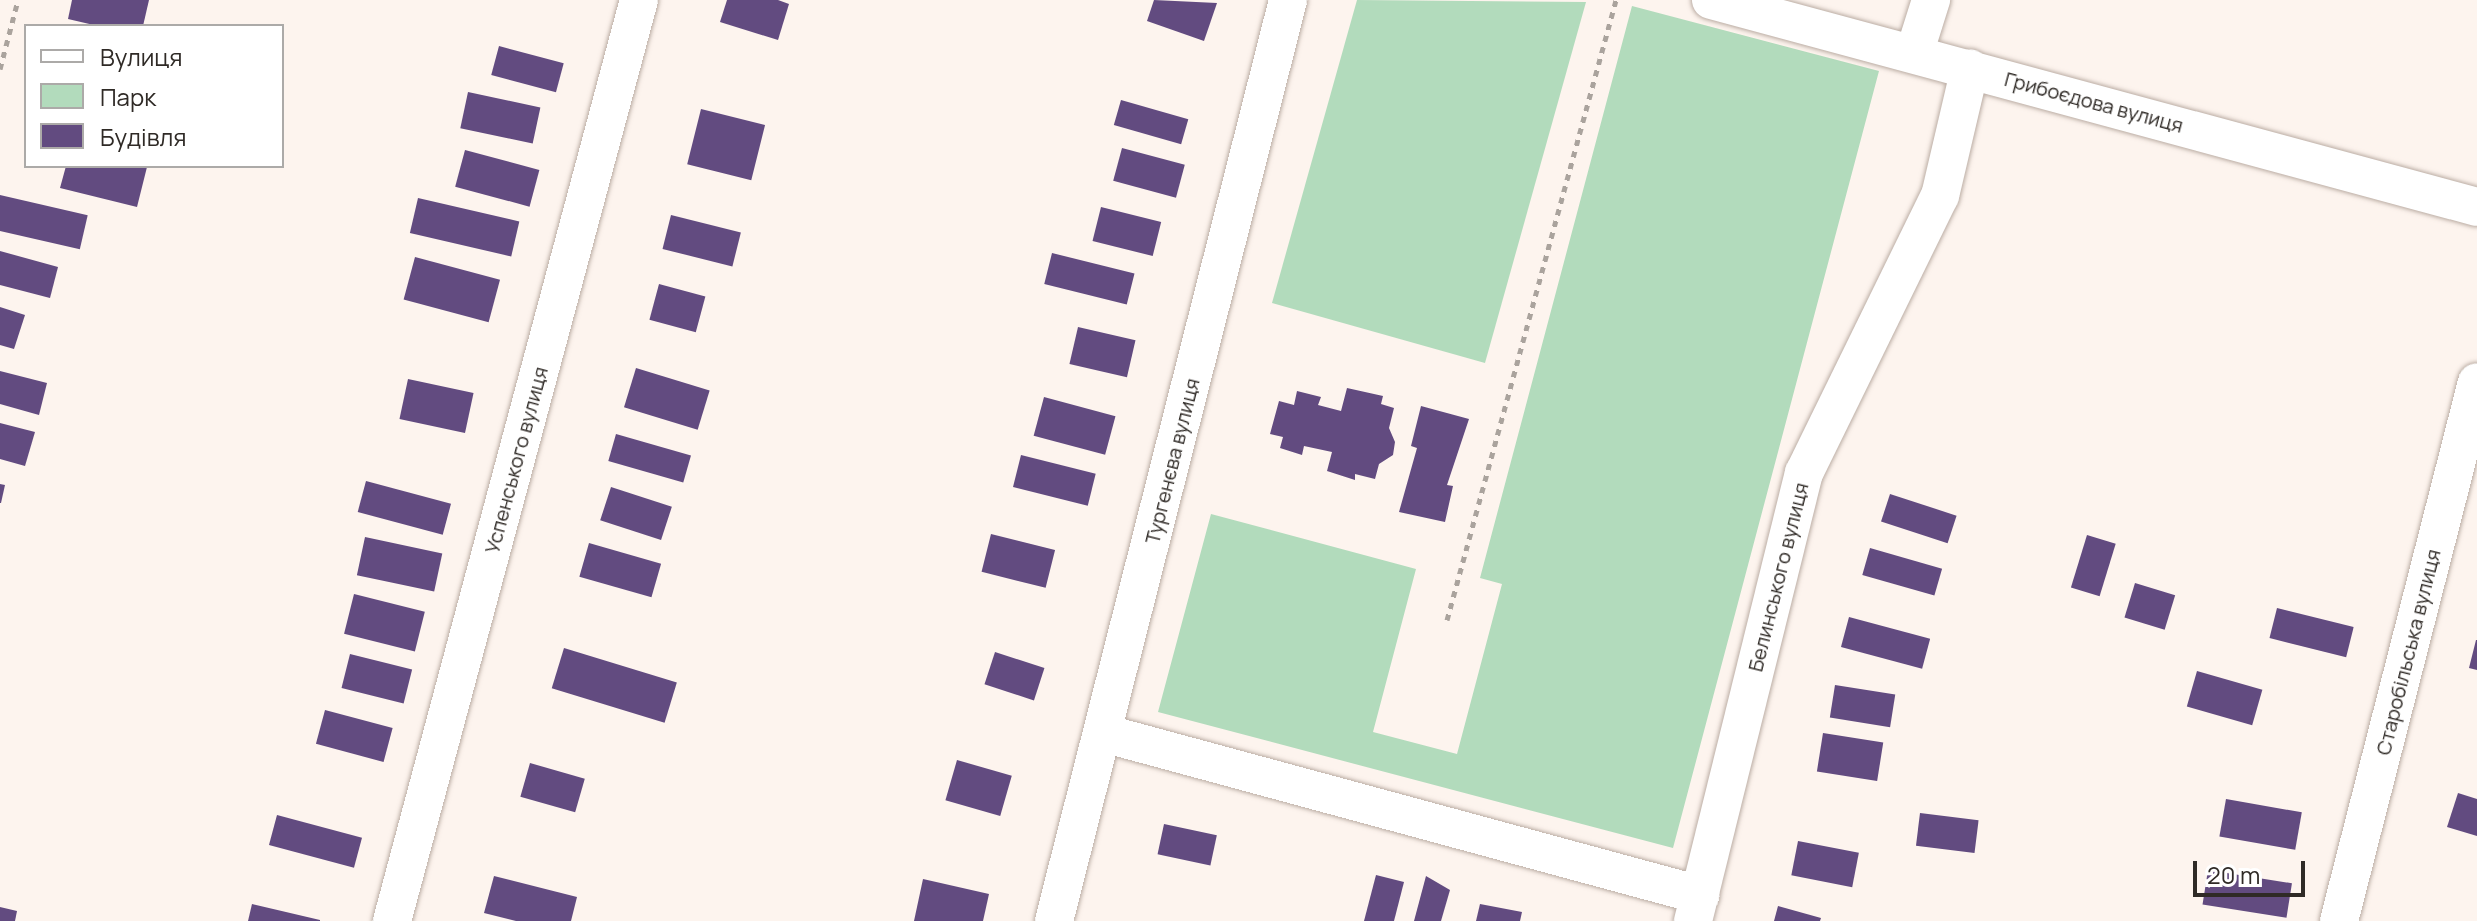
<!DOCTYPE html>
<html>
<head>
<meta charset="utf-8">
<style>
  body { margin:0 }
  #map { position:relative; width:2477px; height:921px; overflow:hidden; background:#fdf4ee; font-family:Manrope,sans-serif }
  div>[style] { position:absolute }
  .green>* { inset:0; background:#b2dbbc }
  .building>* { inset:0; background:#624b80; transform-origin:0 0 }
  .path>* { height:5px; margin-top:-2.5px; transform-origin:0; background:repeating-linear-gradient(90deg,#aaa39d 0 6px,transparent 0 12px) }
  .roads { filter:drop-shadow(0 0 2px #bbada4) drop-shadow(0 0 2px #bbada4) }
  .minor>* { height:38px; margin:-19px; padding:0 19px; transform-origin:19px; border-radius:19px; background:#fff }
  span { translate:-50% -50%; white-space:nowrap; text-align:center; line-height:1.15; -webkit-text-stroke:8px #fff; paint-order:stroke }
  .street-label { font-size:20px; color:#2f2a26 }
  .legend { position:absolute; left:24px; top:24px; width:260px; height:144px; box-sizing:border-box; background:#fff; border:2px solid #acaaa8; margin:0; padding:10px 14px; list-style:none; font-size:24px; color:#2f2a26 }
  .legend li { display:flex; align-items:center; gap:16px; height:40px }
  .legend b { width:40px; border:2px solid #acaaa8 }
  .scale { position:absolute; left:2193px; top:861px; width:112px; height:36px; box-sizing:border-box; border:4px solid #2f2a26; border-top:0; padding-left:10px; font-size:24px; line-height:28px; white-space:nowrap; color:#2f2a26; -webkit-text-stroke:6px #fff; paint-order:stroke }
</style>
</head>
<body>
<div id="map">
  <div class="green">
    <i style="clip-path:polygon(1357px 0,1586px 2px,1485px 363px,1272px 303px)"></i>
    <i style="clip-path:polygon(1632px 6px,1879px 71px,1673px 848px,1158px 712px,1211px 514px,1416px 569px,1373px 732px,1457px 754px,1502px 584px,1480px 578px)"></i>
  </div>
  <div class="building">
    <i style="clip-path:polygon(72px 0,149px 0,143px 26px,98px 26px,68px 19px)"></i>
    <i style="clip-path:polygon(727px 0,778px 0,789px 4px,778px 40px,720px 22px)"></i>
    <i style="clip-path:polygon(1154px 0,1217px 3px,1204px 41px,1147px 21px)"></i>
    <i style="left:499px;top:46px;width:67px;height:30px;rotate:15deg"></i>
    <i style="left:468px;top:92px;width:74px;height:37px;rotate:12deg"></i>
    <i style="left:1121px;top:100px;width:70px;height:26px;rotate:16deg"></i>
    <i style="left:701px;top:109px;width:66px;height:57px;rotate:14deg"></i>
    <i style="left:1122px;top:148px;width:65px;height:34px;rotate:15deg"></i>
    <i style="left:465px;top:150px;width:77px;height:38px;rotate:15deg"></i>
    <i style="clip-path:polygon(66px 166px,147px 167px,137px 207px,60px 188px)"></i>
    <i style="left:0;top:195px;width:90px;height:35px;rotate:13deg"></i>
    <i style="left:418px;top:198px;width:104px;height:36px;rotate:13deg"></i>
    <i style="left:1101px;top:207px;width:62px;height:35px;rotate:14deg"></i>
    <i style="left:671px;top:215px;width:72px;height:35px;rotate:14deg"></i>
    <i style="clip-path:polygon(0 251px,58px 267px,50px 298px,0 285px)"></i>
    <i style="left:1052px;top:253px;width:85px;height:32px;rotate:14deg"></i>
    <i style="left:415px;top:257px;width:88px;height:44px;rotate:15deg"></i>
    <i style="left:659px;top:284px;width:48px;height:37px;rotate:15deg"></i>
    <i style="clip-path:polygon(0 307px,25px 315px,14px 349px,0 345px)"></i>
    <i style="left:1078px;top:327px;width:59px;height:38px;rotate:13deg"></i>
    <i style="left:636px;top:368px;width:77px;height:41px;rotate:17deg"></i>
    <i style="clip-path:polygon(0 371px,47px 383px,39px 415px,0 404px)"></i>
    <i style="left:408px;top:379px;width:67px;height:41px;rotate:12deg"></i>
    <i style="clip-path:polygon(1347px 388px,1383px 396px,1381px 404px,1394px 408px,1389px 428px,1395px 442px,1393px 455px,1379px 464px,1375px 479px,1355px 474px,1355px 480px,1327px 471px,1332px 452px,1304px 446px,1302px 455px,1280px 448px,1283px 437px,1270px 434px,1279px 401px,1294px 405px,1297px 391px,1321px 397px,1318px 405px,1341px 411px)"></i>
    <i style="left:1044px;top:397px;width:74px;height:40px;rotate:15deg"></i>
    <i style="clip-path:polygon(1421px 406px,1469px 419px,1447px 485px,1453px 486px,1445px 522px,1399px 512px,1417px 448px,1411px 446px)"></i>
    <i style="clip-path:polygon(0 423px,35px 432px,25px 466px,0 459px)"></i>
    <i style="left:616px;top:434px;width:78px;height:28px;rotate:16deg"></i>
    <i style="left:1021px;top:455px;width:77px;height:33px;rotate:14deg"></i>
    <i style="left:366px;top:481px;width:88px;height:32px;rotate:15deg"></i>
    <i style="clip-path:polygon(0 484px,5px 485px,1px 503px,0 503px)"></i>
    <i style="left:611px;top:487px;width:64px;height:35px;rotate:18deg"></i>
    <i style="left:1890px;top:494px;width:70px;height:29px;rotate:18deg"></i>
    <i style="left:991px;top:534px;width:66px;height:39px;rotate:14deg"></i>
    <i style="left:2087px;top:535px;width:30px;height:55px;rotate:17deg"></i>
    <i style="left:365px;top:537px;width:79px;height:39px;rotate:12deg"></i>
    <i style="left:589px;top:543px;width:75px;height:35px;rotate:16deg"></i>
    <i style="left:1870px;top:548px;width:75px;height:28px;rotate:16deg"></i>
    <i style="left:2135px;top:583px;width:42px;height:36px;rotate:17deg"></i>
    <i style="left:354px;top:594px;width:73px;height:41px;rotate:14deg"></i>
    <i style="left:2277px;top:608px;width:79px;height:31px;rotate:14deg"></i>
    <i style="left:1849px;top:617px;width:84px;height:31px;rotate:15deg"></i>
    <i style="clip-path:polygon(2476px 640px,2477px 640px,2477px 670px,2469px 668px)"></i>
    <i style="left:564px;top:648px;width:118px;height:42px;rotate:17deg"></i>
    <i style="left:995px;top:652px;width:52px;height:34px;rotate:18deg"></i>
    <i style="left:350px;top:654px;width:64px;height:35px;rotate:14deg"></i>
    <i style="left:2197px;top:671px;width:68px;height:37px;rotate:16deg"></i>
    <i style="left:1835px;top:685px;width:61px;height:33px;rotate:9deg"></i>
    <i style="left:325px;top:710px;width:70px;height:35px;rotate:15deg"></i>
    <i style="left:1823px;top:733px;width:61px;height:39px;rotate:9deg"></i>
    <i style="left:957px;top:760px;width:57px;height:42px;rotate:16deg"></i>
    <i style="left:530px;top:763px;width:57px;height:35px;rotate:16deg"></i>
    <i style="clip-path:polygon(2458px 793px,2477px 799px,2477px 836px,2447px 827px)"></i>
    <i style="left:2226px;top:799px;width:77px;height:38px;rotate:10deg"></i>
    <i style="left:1920px;top:813px;width:59px;height:33px;rotate:7deg"></i>
    <i style="left:277px;top:815px;width:88px;height:31px;rotate:15deg"></i>
    <i style="left:1164px;top:824px;width:54px;height:31px;rotate:12deg"></i>
    <i style="left:1798px;top:841px;width:62px;height:35px;rotate:11deg"></i>
    <i style="left:2208px;top:870px;width:85px;height:35px;rotate:9deg"></i>
    <i style="clip-path:polygon(1376px 875px,1404px 882px,1394px 921px,1364px 921px)"></i>
    <i style="clip-path:polygon(494px 876px,577px 897px,571px 921px,516px 921px,484px 913px)"></i>
    <i style="clip-path:polygon(1426px 876px,1450px 890px,1441px 921px,1414px 921px)"></i>
    <i style="clip-path:polygon(923px 879px,989px 894px,983px 921px,914px 921px)"></i>
    <i style="clip-path:polygon(252px 904px,320px 920px,320px 921px,248px 921px)"></i>
    <i style="clip-path:polygon(1480px 904px,1522px 912px,1520px 921px,1476px 921px)"></i>
    <i style="clip-path:polygon(1778px 906px,1821px 918px,1820px 921px,1774px 921px)"></i>
    <i style="clip-path:polygon(0 907px,17px 911px,15px 921px,0 921px)"></i>
  </div>
  <div class="path">
    <i style="left:0;top:69px;width:71px;rotate:-75.4deg"></i>
    <i style="left:1447px;top:620px;width:643px;rotate:-74.75deg"></i>
  </div>
  <div class="roads">
    <div class="minor">
      <i style="left:1711px;top:0;width:793px;rotate:15.12deg"></i>
      <i style="left:1914px;top:54px;width:57px;rotate:-72.5deg"></i>
      <i style="left:1103px;top:733px;width:619px;rotate:15.18deg"></i>
      <i style="left:392px;top:921px;width:954px;rotate:-74.99deg"></i>
      <i style="left:1054px;top:921px;width:950px;rotate:-75.74deg"></i>
      <i style="left:1693px;top:921px;width:462px;rotate:-76.1deg"></i>
      <i style="left:1804px;top:473px;width:309px;rotate:-63.9deg"></i>
      <i style="left:1940px;top:196px;width:131px;rotate:-76.8deg"></i>
      <i style="left:2339px;top:921px;width:556px;rotate:-75.64deg"></i>
    </div>
  </div>
  <div class="street-label">
    <span style="left:2094px;top:102px;rotate:15deg">Грибоєдова вулиця</span>
    <span style="left:516px;top:460px;rotate:-75deg">Успенського вулиця</span>
    <span style="left:1172px;top:461px;rotate:-76deg">Тургенєва вулиця</span>
    <span style="left:1778px;top:577px;rotate:-76deg">Белинського вулиця</span>
    <span style="left:2408px;top:652px;rotate:-76deg">Старобільська вулиця</span>
  </div>
  <ul class="legend">
  <li><b style="height:10px;background:#fff"></b>Вулиця</li>
  <li><b style="height:22px;background:#b2dbbc"></b>Парк</li>
  <li><b style="height:22px;background:#624b80"></b>Будівля</li>
  </ul>
  <div class="scale">20 m</div>
</div>
</body>
</html>
